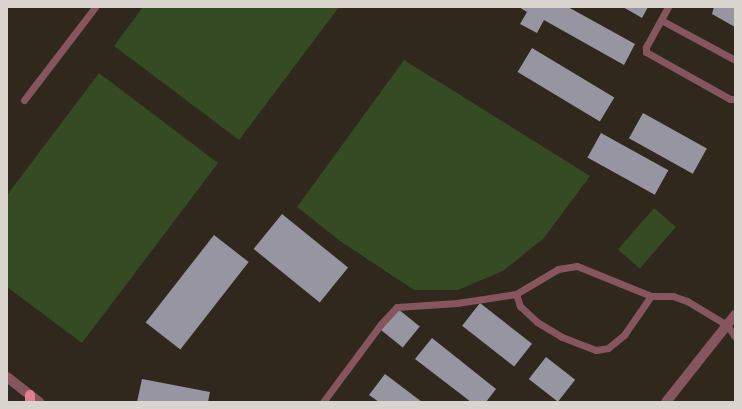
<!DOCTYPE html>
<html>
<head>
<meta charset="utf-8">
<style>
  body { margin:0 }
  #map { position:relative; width:742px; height:409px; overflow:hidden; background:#30271d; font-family:Mulish,sans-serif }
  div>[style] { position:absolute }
  .green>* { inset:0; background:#344b24; transform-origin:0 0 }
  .building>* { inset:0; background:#9895a3; transform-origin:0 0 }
  .lane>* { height:7px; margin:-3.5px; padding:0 3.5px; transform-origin:3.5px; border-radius:3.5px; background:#86555d }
  .street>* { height:10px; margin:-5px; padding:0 5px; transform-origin:5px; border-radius:5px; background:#86555d }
  .primary>* { height:10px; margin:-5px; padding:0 5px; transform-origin:5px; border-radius:5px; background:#e17f91 }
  span { translate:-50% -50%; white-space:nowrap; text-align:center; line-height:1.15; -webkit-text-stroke:4px #261e14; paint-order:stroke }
  .frame { position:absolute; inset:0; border:8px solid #d9d4cd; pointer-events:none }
</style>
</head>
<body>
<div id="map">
  <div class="green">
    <i style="clip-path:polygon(143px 7px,339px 7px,239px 140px,114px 46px)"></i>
    <i style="clip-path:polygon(404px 60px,590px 176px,544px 238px,503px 271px,458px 290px,414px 290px,340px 241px,297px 207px)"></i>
    <i style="clip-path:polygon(99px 73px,218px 163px,82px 343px,7px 287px,7px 195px)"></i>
    <i style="left:654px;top:208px;width:29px;height:55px;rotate:41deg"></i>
  </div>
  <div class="building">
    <i style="clip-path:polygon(519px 7px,568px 7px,635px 44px,624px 65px,544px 20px,537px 33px,520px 24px,527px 12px)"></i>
    <i style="clip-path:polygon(623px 7px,648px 7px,642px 18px)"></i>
    <i style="clip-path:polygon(714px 7px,735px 7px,735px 27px,712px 14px)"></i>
    <i style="left:532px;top:48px;width:96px;height:28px;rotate:31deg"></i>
    <i style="left:643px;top:113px;width:73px;height:29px;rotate:29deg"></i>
    <i style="left:601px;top:133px;width:77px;height:28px;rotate:29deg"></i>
    <i style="left:282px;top:214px;width:85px;height:45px;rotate:39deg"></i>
    <i style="left:214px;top:235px;width:44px;height:111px;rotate:38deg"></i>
    <i style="left:480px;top:303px;width:66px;height:29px;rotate:38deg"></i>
    <i style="left:398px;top:309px;width:28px;height:27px;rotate:39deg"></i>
    <i style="clip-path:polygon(432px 338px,496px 389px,486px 402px,471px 402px,415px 359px)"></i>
    <i style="left:546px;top:357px;width:37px;height:28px;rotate:38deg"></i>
    <i style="clip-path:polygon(385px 374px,422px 402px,379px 402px,369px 395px)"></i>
    <i style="clip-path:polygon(142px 379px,210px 392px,208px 402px,137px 402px)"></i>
  </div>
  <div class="lane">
    <i style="left:668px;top:7px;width:46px;rotate:118.8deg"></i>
    <i style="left:646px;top:47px;width:5px;rotate:90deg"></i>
    <i style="left:646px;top:52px;width:96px;rotate:29.2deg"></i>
    <i style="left:730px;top:99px;width:5px"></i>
    <i style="left:661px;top:20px;width:84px;rotate:28.4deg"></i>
    <i style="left:24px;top:100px;width:117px;rotate:-52.6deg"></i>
    <i style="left:516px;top:294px;width:13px;rotate:72deg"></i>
    <i style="left:520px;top:306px;width:23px;rotate:43deg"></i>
    <i style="left:537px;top:322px;width:29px;rotate:31deg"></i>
    <i style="left:562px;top:337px;width:36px;rotate:21deg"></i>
    <i style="left:596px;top:350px;width:12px;rotate:-9deg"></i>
    <i style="left:608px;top:348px;width:21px;rotate:-39deg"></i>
    <i style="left:624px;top:335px;width:47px;rotate:-55.3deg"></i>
    <i style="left:323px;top:402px;width:97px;rotate:-53.4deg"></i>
    <i style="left:381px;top:324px;width:23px;rotate:-47deg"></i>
    <i style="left:397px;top:307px;width:60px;rotate:-3.8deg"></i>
    <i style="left:457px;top:303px;width:60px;rotate:-8.7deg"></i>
    <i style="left:516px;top:294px;width:49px;rotate:-30.8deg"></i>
    <i style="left:558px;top:269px;width:19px;rotate:-9deg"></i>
    <i style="left:577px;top:266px;width:80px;rotate:22.1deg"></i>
    <i style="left:651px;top:296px;width:22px"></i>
    <i style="left:673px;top:296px;width:15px;rotate:20deg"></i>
    <i style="left:687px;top:301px;width:47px;rotate:31deg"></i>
    <i style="left:727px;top:325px;width:14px;rotate:56deg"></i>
  </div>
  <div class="street">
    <i style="left:7px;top:377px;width:41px;rotate:38deg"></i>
    <i style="left:666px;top:402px;width:111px;rotate:-51.6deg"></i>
  </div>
  <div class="primary">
    <i style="left:30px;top:395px;width:7px;rotate:90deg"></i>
  </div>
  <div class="frame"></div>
</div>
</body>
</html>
